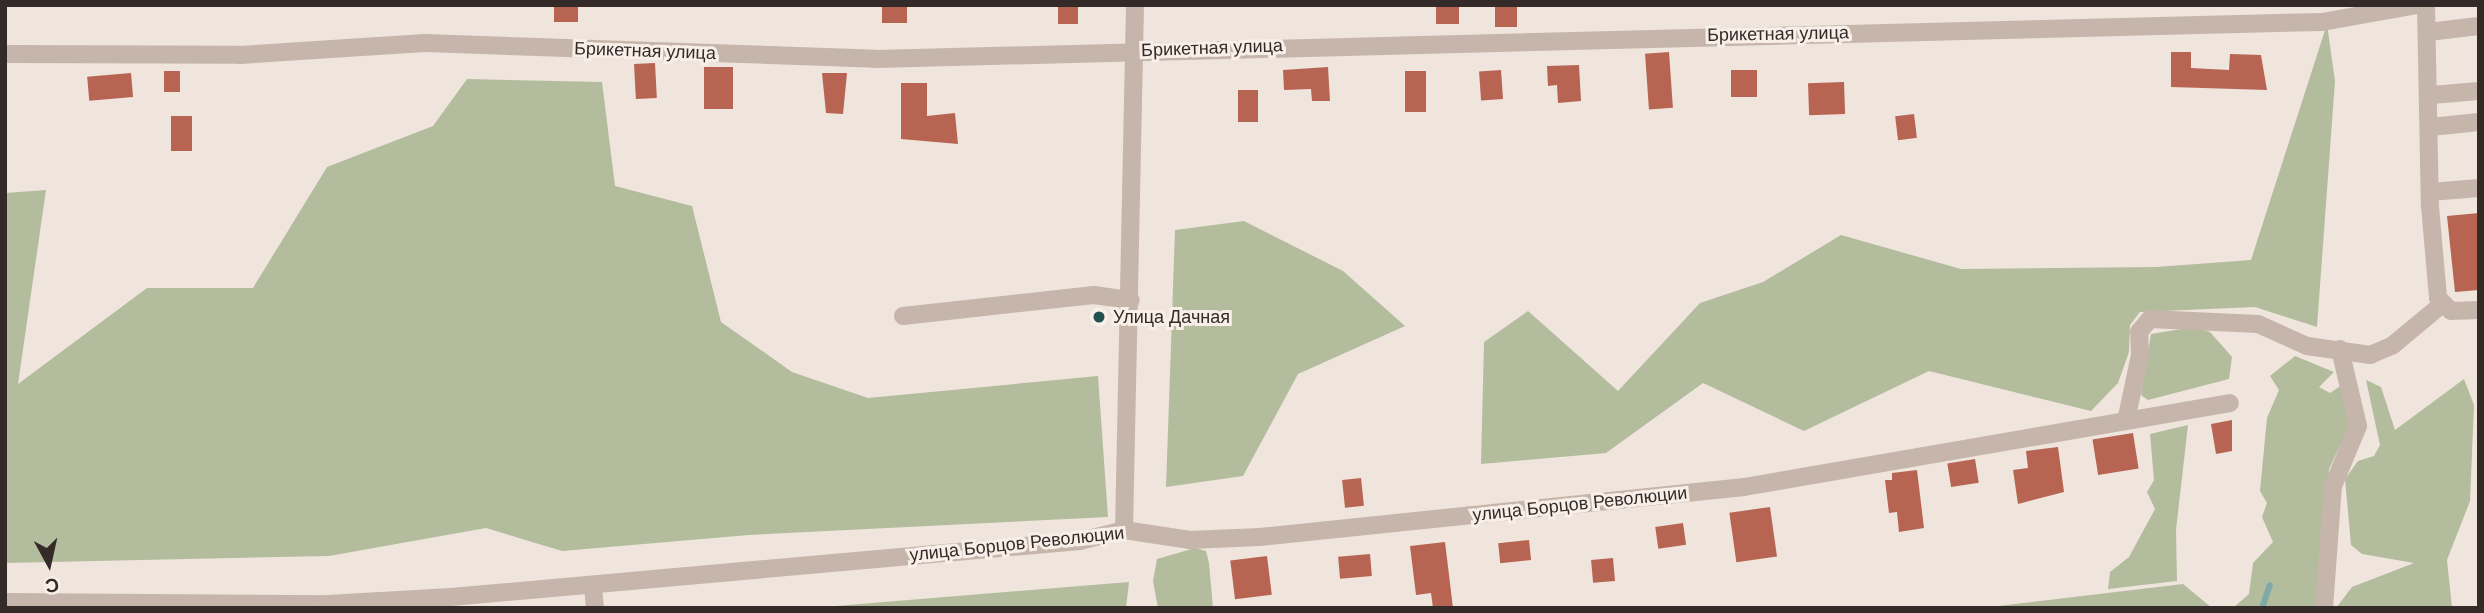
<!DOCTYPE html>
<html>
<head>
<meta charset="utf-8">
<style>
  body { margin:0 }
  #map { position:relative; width:2484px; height:613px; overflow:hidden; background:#efe5dd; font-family:Arial,sans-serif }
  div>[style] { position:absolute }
  .green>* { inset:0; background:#b4bc9e }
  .stream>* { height:6px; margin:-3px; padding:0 3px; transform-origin:3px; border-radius:3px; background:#7fa9a7 }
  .building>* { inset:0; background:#b76452; transform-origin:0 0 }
  .minor>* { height:18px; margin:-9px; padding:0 9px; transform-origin:9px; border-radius:9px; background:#c6b5aa }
  .dots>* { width:19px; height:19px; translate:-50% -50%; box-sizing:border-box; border:4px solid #f7efe8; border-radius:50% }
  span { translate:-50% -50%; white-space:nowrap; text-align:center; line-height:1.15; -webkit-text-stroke:6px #f7efe8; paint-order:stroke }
  .street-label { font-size:18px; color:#342b29 }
  .poi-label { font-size:18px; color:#342b29 }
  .left { translate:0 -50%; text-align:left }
  .frame { position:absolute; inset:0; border:7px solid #342b29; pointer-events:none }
  .north { position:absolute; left:14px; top:529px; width:70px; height:70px; -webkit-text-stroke:5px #f7efe8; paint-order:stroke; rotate:172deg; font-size:19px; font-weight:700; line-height:28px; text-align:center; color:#342b29 }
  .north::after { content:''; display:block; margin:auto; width:24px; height:32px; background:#342b29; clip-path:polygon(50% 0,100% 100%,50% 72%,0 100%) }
</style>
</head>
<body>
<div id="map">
  <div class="green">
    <i style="clip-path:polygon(2327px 24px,2335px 81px,2317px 327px,2255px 307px,2140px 312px,2130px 325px,2129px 352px,2118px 383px,2091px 411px,1929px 371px,1804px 431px,1703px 383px,1606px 453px,1481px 464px,1484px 342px,1528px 311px,1618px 391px,1700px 303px,1763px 282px,1841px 235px,1961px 269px,2156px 267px,2251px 260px)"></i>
    <i style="clip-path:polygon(467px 79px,602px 82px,615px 186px,692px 206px,721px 322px,792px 372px,868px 398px,1098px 376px,1108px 517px,749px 535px,562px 551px,486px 528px,329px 556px,5px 563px,5px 193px,46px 190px,18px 384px,147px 288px,253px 288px,327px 167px,433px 126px)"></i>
    <i style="clip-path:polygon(1244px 221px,1343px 271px,1405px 326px,1298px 374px,1243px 476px,1166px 487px,1175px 230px)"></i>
    <i style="clip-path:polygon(2194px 327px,2210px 332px,2232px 357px,2229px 379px,2148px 400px,2141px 395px,2151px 334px)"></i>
    <i style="clip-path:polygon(2295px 356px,2334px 372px,2319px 387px,2330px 393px,2342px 385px,2351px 423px,2329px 469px,2317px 608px,2233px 608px,2249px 594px,2253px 563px,2273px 542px,2262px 517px,2267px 503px,2260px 491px,2267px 418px,2279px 390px,2270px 376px)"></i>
    <i style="clip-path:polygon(2464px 379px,2474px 405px,2470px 501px,2447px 560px,2452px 608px,2336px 608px,2352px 587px,2414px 563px,2362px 554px,2351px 545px,2345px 479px,2358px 461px,2374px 456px,2380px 445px,2366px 380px,2381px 387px,2395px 430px)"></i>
    <i style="clip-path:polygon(2188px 425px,2176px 530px,2177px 581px,2108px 589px,2110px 572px,2129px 557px,2155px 509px,2147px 492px,2154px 480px,2150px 434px)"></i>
    <i style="clip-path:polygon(1195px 548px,1206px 551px,1209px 563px,1213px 608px,1158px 608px,1153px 581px,1157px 559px)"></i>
    <i style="clip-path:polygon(1129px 582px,1126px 608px,811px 608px)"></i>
    <i style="clip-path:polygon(2183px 584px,2212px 608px,1981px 608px)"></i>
  </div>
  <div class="stream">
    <i style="left:2262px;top:608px;width:24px;rotate:-71deg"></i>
  </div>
  <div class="building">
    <i style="left:554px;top:5px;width:24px;height:17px"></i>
    <i style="left:882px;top:5px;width:25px;height:18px"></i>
    <i style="left:1058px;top:5px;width:20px;height:19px"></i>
    <i style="left:1436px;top:5px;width:23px;height:19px"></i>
    <i style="left:1495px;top:5px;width:22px;height:22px"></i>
    <i style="left:1669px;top:52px;width:56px;height:24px;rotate:86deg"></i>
    <i style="clip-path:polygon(2171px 52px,2191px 52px,2191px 68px,2229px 70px,2230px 54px,2261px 55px,2267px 90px,2171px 87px)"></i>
    <i style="left:655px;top:63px;width:35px;height:21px;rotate:87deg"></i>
    <i style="clip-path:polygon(1579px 65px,1581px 101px,1558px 103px,1557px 85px,1548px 86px,1547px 66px)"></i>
    <i style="left:704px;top:67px;width:29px;height:42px"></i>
    <i style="clip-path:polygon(1328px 67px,1330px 101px,1312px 101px,1311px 89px,1284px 90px,1283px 70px)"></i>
    <i style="left:1501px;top:70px;width:29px;height:22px;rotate:86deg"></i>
    <i style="left:1731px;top:70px;width:26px;height:27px"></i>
    <i style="left:164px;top:71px;width:16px;height:21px"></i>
    <i style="left:1405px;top:71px;width:21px;height:41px"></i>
    <i style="left:131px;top:73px;width:24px;height:44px;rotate:85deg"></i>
    <i style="clip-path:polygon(822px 73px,847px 73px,843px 114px,826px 113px)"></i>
    <i style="left:1844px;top:82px;width:32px;height:36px;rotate:88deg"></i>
    <i style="clip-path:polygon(901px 83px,927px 83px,927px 116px,955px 113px,958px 144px,901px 139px)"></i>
    <i style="left:1238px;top:90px;width:20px;height:32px"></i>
    <i style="left:1914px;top:114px;width:24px;height:19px;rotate:83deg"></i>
    <i style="left:171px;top:116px;width:21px;height:35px"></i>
    <i style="clip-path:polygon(2479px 213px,2479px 290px,2455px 292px,2447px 216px)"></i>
    <i style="clip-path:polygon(2232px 420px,2232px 451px,2216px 454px,2211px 424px)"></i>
    <i style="left:2133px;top:433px;width:36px;height:41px;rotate:81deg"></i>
    <i style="clip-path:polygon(2058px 447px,2064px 492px,2018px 504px,2013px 470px,2028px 468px,2026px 451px)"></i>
    <i style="left:1975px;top:459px;width:24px;height:28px;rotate:81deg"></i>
    <i style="clip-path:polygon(1917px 470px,1924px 528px,1899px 532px,1897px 512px,1889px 513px,1885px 480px,1892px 480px,1892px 473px)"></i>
    <i style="left:1361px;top:478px;width:28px;height:19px;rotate:84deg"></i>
    <i style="left:1770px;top:507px;width:50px;height:41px;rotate:82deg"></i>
    <i style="left:1683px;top:523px;width:22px;height:28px;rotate:82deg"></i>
    <i style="left:1529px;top:540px;width:20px;height:31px;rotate:84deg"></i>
    <i style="clip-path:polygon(1445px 542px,1453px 608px,1433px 608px,1431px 593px,1416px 595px,1410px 546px)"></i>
    <i style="left:1370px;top:554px;width:22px;height:32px;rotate:85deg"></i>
    <i style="left:1267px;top:556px;width:39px;height:37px;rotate:83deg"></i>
    <i style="left:1613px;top:558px;width:23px;height:22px;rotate:85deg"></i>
  </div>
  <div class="minor">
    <i style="left:2426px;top:5px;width:201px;rotate:88.9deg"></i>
    <i style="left:2430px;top:206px;width:92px;rotate:85deg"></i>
    <i style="left:2438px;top:298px;width:18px;rotate:45deg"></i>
    <i style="left:2451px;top:311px;width:28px;rotate:-2deg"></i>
    <i style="left:2428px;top:32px;width:51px;rotate:-6.7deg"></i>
    <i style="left:5px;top:54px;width:235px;rotate:0.2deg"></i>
    <i style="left:240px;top:55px;width:185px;rotate:-3.7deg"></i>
    <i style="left:425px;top:43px;width:451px;rotate:2deg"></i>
    <i style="left:876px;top:59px;width:1446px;rotate:-1.47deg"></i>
    <i style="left:2322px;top:22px;width:97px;rotate:-10.1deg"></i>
    <i style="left:2431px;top:95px;width:48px;rotate:-4.8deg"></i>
    <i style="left:2431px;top:127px;width:48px;rotate:-5.9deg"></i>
    <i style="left:2430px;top:192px;width:49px;rotate:-4.7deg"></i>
    <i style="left:903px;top:316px;width:192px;rotate:-6.3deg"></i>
    <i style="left:1094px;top:295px;width:37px;rotate:8deg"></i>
    <i style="left:2126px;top:421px;width:67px;rotate:-78deg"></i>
    <i style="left:2140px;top:355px;width:23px;rotate:-92deg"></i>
    <i style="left:2139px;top:332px;width:17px;rotate:-50deg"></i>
    <i style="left:2150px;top:319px;width:108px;rotate:2.7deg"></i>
    <i style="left:2258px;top:324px;width:54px;rotate:24.2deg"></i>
    <i style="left:2307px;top:346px;width:64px;rotate:8.1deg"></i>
    <i style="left:2370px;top:355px;width:25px;rotate:-23deg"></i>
    <i style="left:2393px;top:345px;width:62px;rotate:-39.8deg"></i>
    <i style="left:1124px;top:530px;width:525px;rotate:-88.8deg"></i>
    <i style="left:593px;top:586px;width:22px;rotate:85deg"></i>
    <i style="left:5px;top:602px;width:323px;rotate:0.4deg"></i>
    <i style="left:328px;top:604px;width:123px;rotate:-3.3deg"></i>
    <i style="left:451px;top:597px;width:631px;rotate:-5.09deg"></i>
    <i style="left:1080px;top:541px;width:45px;rotate:-14deg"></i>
    <i style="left:1124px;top:530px;width:67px;rotate:8.6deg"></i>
    <i style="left:1190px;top:540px;width:70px;rotate:-2.5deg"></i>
    <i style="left:1260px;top:537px;width:487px;rotate:-5.9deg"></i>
    <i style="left:1744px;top:487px;width:493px;rotate:-9.8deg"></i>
    <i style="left:2324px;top:608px;width:122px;rotate:-85.8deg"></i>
    <i style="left:2333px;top:486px;width:65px;rotate:-67.4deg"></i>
    <i style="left:2358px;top:426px;width:79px;rotate:-103.2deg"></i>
  </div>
  <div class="dots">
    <i style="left:1099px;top:317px;background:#235050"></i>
  </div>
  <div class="street-label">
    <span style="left:1778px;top:34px;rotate:-1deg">Брикетная улица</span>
    <span style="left:1212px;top:48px;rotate:-2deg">Брикетная улица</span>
    <span style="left:645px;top:51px;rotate:2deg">Брикетная улица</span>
    <span style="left:1580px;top:504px;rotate:-6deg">улица Борцов Революции</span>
    <span style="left:1017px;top:544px;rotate:-6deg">улица Борцов Революции</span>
  </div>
  <div class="poi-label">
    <span class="left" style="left:1113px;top:317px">Улица Дачная</span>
  </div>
  <div class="frame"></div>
  <div class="north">С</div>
</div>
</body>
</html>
